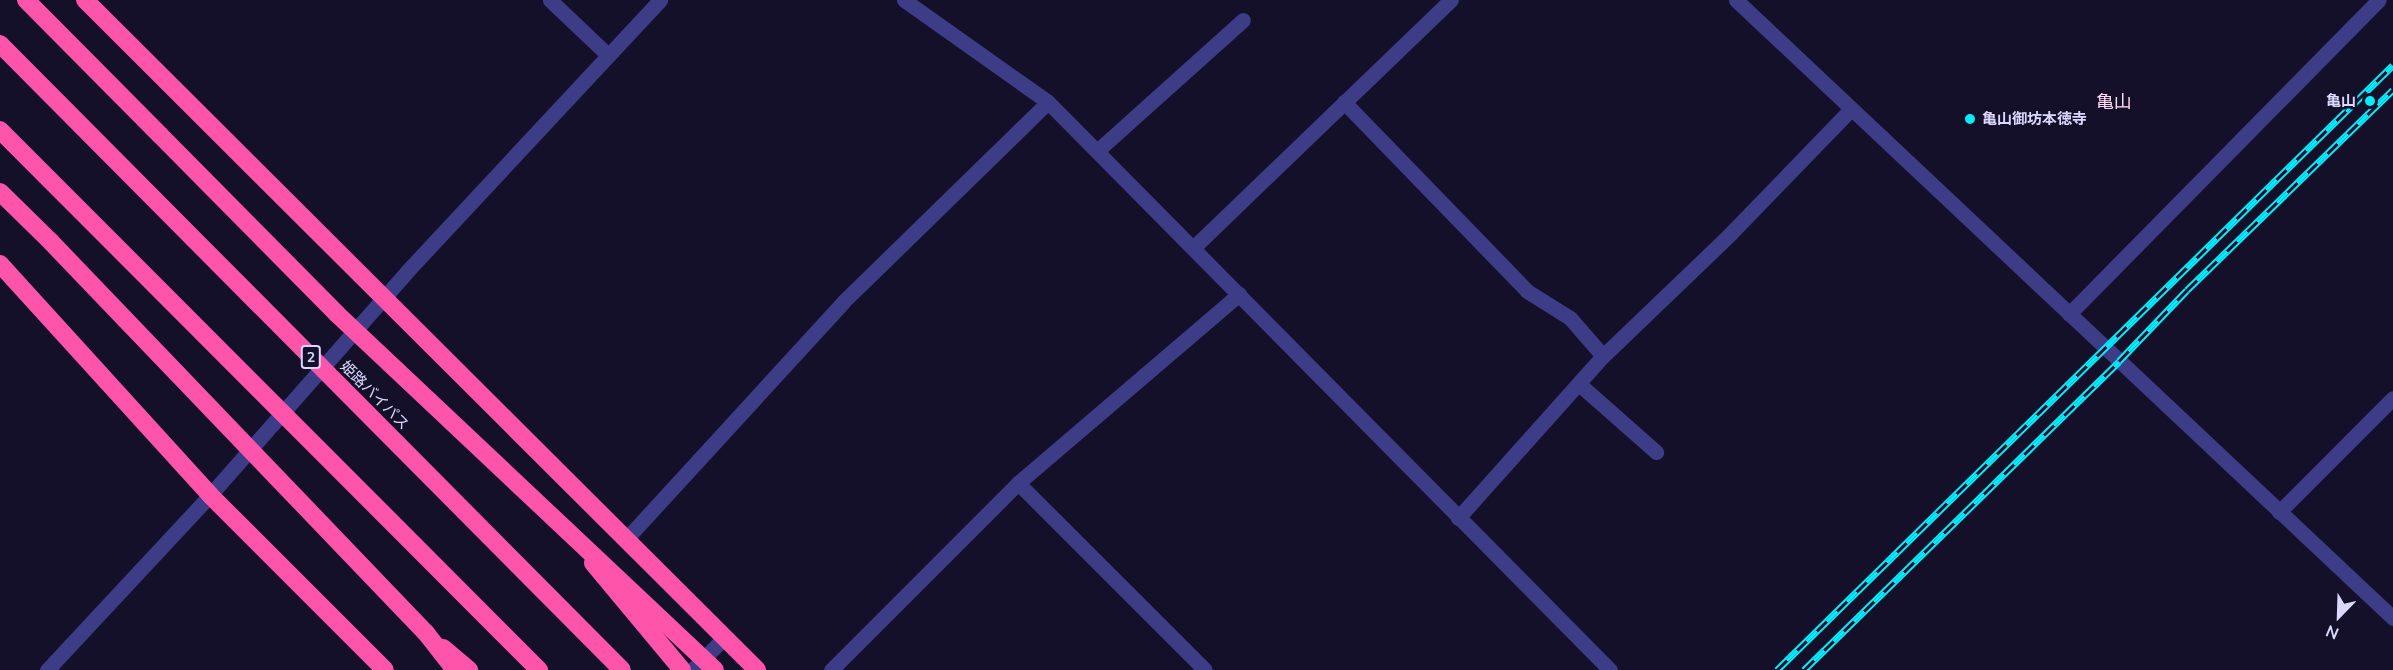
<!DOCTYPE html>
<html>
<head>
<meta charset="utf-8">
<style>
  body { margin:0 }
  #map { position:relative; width:2393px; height:670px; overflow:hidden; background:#141029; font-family:Mulish,"Noto Sans JP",sans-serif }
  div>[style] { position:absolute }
  .street>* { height:15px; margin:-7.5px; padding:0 7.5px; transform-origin:7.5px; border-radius:7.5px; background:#3c3c87 }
  .highway>* { height:18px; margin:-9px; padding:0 9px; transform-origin:9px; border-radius:9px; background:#fe54aa }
  .rail>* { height:7px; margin-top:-3.5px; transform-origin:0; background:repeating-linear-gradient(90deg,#141029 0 14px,#05ecfe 0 28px); box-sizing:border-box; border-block:2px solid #05ecfe }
  .highway-bridge>* { height:18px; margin:-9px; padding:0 9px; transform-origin:9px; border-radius:9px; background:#fe54aa }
  .dots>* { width:16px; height:16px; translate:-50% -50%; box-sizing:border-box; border:3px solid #141029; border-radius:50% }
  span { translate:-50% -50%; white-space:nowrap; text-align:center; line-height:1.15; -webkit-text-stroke:5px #141029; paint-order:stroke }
  .shield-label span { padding:2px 4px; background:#141029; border:2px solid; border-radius:4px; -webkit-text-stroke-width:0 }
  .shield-label { font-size:14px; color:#dbd8ff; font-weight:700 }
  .poi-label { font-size:15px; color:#dbd8ff; font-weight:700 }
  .right { translate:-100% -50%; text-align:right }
  .left { translate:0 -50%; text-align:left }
  .street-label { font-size:15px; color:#dbd8ff }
  .quarter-label { font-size:18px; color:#ffdaf3 }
  .north { position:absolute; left:2309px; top:586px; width:60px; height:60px; -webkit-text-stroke:4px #141029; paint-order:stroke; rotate:203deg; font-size:16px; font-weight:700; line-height:24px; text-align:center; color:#dbd8ff }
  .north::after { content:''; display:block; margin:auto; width:21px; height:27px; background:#dbd8ff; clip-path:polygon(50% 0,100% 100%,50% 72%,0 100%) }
</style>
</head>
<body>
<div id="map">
  <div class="street">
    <i style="left:550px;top:0;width:80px;rotate:43.5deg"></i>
    <i style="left:904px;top:0;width:176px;rotate:35.3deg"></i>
    <i style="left:1048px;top:102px;width:799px;rotate:45.3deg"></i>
    <i style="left:1736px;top:0;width:902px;rotate:43.25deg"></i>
    <i style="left:1344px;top:102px;width:263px;rotate:45.9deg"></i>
    <i style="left:1527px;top:291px;width:51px;rotate:32.1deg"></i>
    <i style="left:1570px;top:318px;width:50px;rotate:49deg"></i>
    <i style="left:1097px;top:151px;width:196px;rotate:-41.9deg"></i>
    <i style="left:1193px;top:248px;width:358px;rotate:-43.9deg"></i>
    <i style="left:2069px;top:314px;width:441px;rotate:-45.4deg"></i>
    <i style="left:1579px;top:384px;width:103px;rotate:41.4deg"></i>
    <i style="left:1018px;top:483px;width:264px;rotate:45deg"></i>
    <i style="left:2279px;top:512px;width:161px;rotate:-45deg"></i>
    <i style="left:1458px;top:518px;width:217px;rotate:-48.2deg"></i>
    <i style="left:1603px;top:356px;width:176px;rotate:-43.8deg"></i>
    <i style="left:1730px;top:234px;width:174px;rotate:-45.9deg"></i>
    <i style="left:627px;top:538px;width:320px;rotate:-47.5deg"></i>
    <i style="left:843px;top:302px;width:286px;rotate:-44.3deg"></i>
    <i style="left:47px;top:670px;width:239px;rotate:-47deg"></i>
    <i style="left:210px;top:495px;width:305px;rotate:-48.6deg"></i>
    <i style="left:412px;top:266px;width:364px;rotate:-47deg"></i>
    <i style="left:692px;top:670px;width:47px;rotate:-45deg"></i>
    <i style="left:831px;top:670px;width:264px;rotate:-45deg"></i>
    <i style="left:1018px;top:483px;width:291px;rotate:-40.5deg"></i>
  </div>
  <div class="highway">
    <i style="left:26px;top:0;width:190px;rotate:45.2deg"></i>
    <i style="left:85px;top:0;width:949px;rotate:44.91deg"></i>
    <i style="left:0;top:192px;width:71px;rotate:44.4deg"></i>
    <i style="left:0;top:264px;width:312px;rotate:47.7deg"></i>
    <i style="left:210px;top:495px;width:247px;rotate:45deg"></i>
    <i style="left:593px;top:563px;width:139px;rotate:50.2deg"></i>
    <i style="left:443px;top:648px;width:34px;rotate:40deg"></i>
  </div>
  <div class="rail">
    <i style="left:1777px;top:670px;width:863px;rotate:-44.48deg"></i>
    <i style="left:1804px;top:670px;width:441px;rotate:-44.4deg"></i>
    <i style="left:2119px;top:361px;width:98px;rotate:-46.2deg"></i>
    <i style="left:2187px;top:290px;width:287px;rotate:-44.2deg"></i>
  </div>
  <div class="highway-bridge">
    <i style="left:0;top:44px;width:882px;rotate:45.18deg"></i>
    <i style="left:0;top:130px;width:763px;rotate:45.05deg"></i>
    <i style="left:160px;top:135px;width:252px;rotate:45.3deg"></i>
    <i style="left:337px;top:314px;width:519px;rotate:43.28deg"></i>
    <i style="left:51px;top:242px;width:542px;rotate:46.2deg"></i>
    <i style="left:426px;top:633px;width:47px;rotate:51.9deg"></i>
  </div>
  <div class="dots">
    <i style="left:2370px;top:101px;background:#05ecfe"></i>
    <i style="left:1970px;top:119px;background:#05ecfe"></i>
  </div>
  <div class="shield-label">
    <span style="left:311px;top:357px">2</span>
  </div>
  <div class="poi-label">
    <span class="right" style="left:2356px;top:101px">亀山</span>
    <span class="left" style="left:1982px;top:119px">亀山御坊本徳寺</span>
  </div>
  <div class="street-label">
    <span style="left:375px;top:395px;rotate:45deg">姫路バイパス</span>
  </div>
  <div class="quarter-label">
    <span style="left:2114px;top:102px">亀山</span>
  </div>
  <div class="north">N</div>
</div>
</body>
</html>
